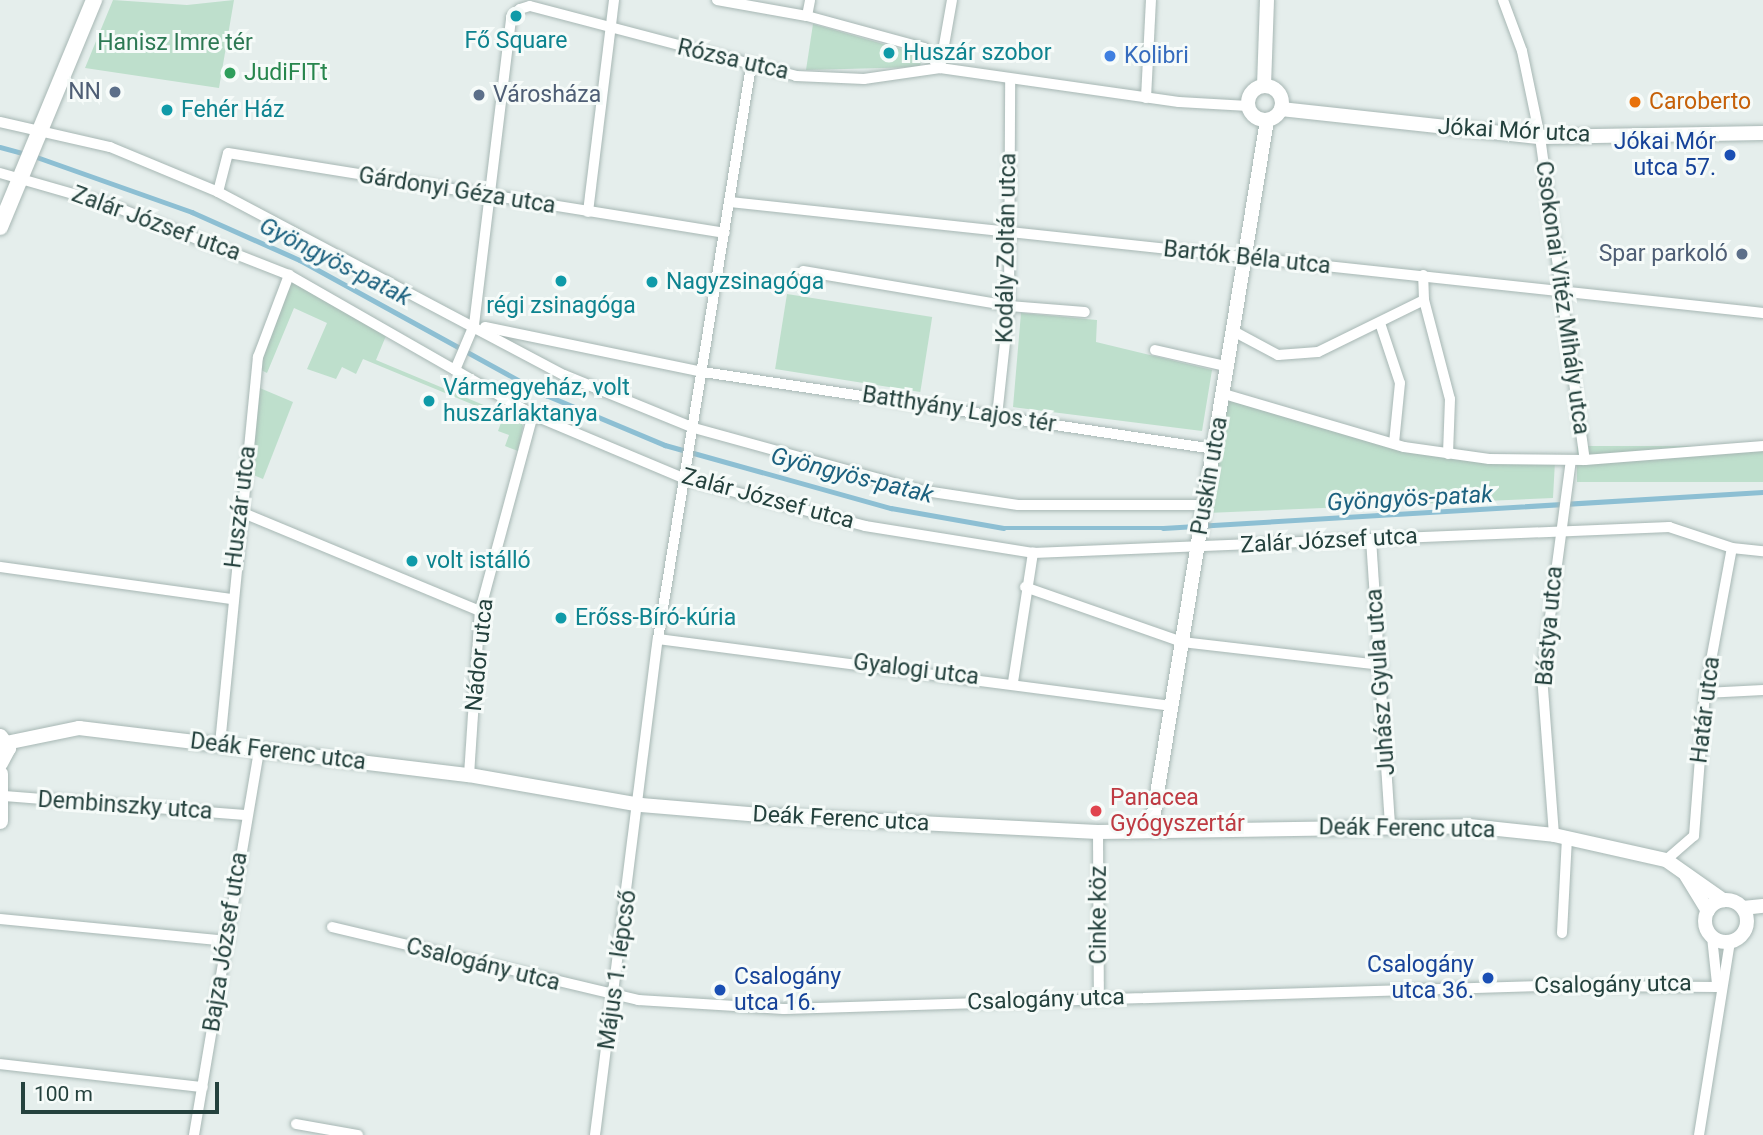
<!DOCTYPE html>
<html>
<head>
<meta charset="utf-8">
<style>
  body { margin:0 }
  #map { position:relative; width:1763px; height:1135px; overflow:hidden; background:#e5eeec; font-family:Roboto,sans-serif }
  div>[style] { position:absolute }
  .green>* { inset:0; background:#bedfcc; transform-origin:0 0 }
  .stream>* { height:4.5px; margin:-2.25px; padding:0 2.25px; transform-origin:2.25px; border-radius:2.25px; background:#8dbfd3 }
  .roads { filter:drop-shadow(0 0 2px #a7b7b4) drop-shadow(0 0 2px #a7b7b4) }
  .minor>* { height:10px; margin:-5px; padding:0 5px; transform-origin:5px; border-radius:5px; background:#fff }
  .tertiary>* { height:14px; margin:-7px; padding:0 7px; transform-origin:7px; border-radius:7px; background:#fff }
  .tertiary>.ring { margin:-7px; padding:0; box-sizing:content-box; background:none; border:14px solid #fff; border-radius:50% }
  .secondary>* { height:16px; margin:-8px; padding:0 8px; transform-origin:8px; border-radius:8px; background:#fff }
  .dots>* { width:19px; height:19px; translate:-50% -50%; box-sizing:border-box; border:4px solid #f6fbf9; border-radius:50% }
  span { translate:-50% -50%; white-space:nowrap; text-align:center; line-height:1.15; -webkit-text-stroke:6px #f6fbf9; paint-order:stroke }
  .culture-label { font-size:23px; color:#0d838f }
  .left { translate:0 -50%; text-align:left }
  .park-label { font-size:23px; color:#2d7954 }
  .shop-label { font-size:23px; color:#366cbe }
  .street-label { font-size:23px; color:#24413d }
  .leisure-label { font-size:23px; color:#27864d }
  .service-label { font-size:23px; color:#4e5e75 }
  .right { translate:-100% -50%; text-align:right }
  .food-label { font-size:23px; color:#c56008 }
  .transit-label { font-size:23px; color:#164399 }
  .health-label { font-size:23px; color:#be3a42 }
  .water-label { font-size:24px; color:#1c617f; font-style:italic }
  .scale { position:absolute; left:21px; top:1082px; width:198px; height:32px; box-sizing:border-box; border:4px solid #24413d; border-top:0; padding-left:9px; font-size:21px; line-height:24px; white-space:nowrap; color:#24413d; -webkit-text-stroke:5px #f6fbf9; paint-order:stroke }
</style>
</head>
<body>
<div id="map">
  <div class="green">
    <i style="clip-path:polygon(113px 0,187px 5px,234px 0,219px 88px,85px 68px)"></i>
    <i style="clip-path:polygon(813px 24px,922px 55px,920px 67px,806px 70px)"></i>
    <i style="clip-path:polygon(289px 275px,388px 331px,376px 360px,498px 411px,503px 402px,515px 410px,523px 426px,518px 451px,505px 446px,509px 435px,498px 431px,503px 417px,363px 359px,356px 374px,342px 367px,336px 379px,307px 369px,327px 323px,294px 308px,267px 373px,257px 368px)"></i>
    <i style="left:787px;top:294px;width:147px;height:76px;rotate:9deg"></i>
    <i style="clip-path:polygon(1021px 313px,1097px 320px,1096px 342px,1212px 370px,1202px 431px,1013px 407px)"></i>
    <i style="clip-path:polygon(255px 386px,293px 402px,263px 479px,246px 472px)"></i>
    <i style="clip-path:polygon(1228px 400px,1388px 446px,1555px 461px,1553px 498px,1207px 513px)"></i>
    <i style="left:1763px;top:446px;width:36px;height:186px;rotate:90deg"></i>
  </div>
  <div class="stream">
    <i style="left:0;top:147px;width:27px;rotate:15deg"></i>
    <i style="left:34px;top:156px;width:168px;rotate:19.5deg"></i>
    <i style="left:192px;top:212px;width:118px;rotate:24deg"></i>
    <i style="left:300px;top:260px;width:281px;rotate:28.8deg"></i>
    <i style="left:546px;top:395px;width:129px;rotate:22.8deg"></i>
    <i style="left:665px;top:445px;width:235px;rotate:15.6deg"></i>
    <i style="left:891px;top:508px;width:114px;rotate:10.1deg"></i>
    <i style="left:1003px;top:528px;width:160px"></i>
    <i style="left:1163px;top:528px;width:601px;rotate:-3.43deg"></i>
  </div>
  <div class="roads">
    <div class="minor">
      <i style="left:717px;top:0;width:91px;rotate:10.1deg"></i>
      <i style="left:807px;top:16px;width:121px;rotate:15.3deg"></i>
      <i style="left:924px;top:48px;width:26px;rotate:51deg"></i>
      <i style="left:1503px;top:0;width:54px;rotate:69.6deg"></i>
      <i style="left:1522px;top:51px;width:88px;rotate:78.2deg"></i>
      <i style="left:1540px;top:137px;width:326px;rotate:82.1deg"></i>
      <i style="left:807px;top:16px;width:16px;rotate:-79deg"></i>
      <i style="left:940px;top:68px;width:69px;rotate:-80deg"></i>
      <i style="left:1146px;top:98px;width:98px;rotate:-87.1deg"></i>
      <i style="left:0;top:122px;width:113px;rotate:12.8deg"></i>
      <i style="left:110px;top:147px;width:117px;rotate:22.6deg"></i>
      <i style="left:218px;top:192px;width:391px;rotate:27.9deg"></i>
      <i style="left:564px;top:375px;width:140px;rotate:22.2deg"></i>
      <i style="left:694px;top:428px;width:233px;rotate:15.4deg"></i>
      <i style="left:919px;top:490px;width:100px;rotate:8.6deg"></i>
      <i style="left:1018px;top:505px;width:186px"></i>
      <i style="left:0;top:173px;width:112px;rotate:16deg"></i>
      <i style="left:108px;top:204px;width:194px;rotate:21.4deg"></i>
      <i style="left:289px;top:275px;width:281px;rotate:29.8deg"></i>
      <i style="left:533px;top:415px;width:165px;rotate:22.8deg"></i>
      <i style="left:685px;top:479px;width:186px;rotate:14.6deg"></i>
      <i style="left:865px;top:526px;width:170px;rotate:9.1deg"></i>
      <i style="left:1033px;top:553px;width:637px;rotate:-2.34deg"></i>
      <i style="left:1669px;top:527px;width:66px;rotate:18.4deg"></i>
      <i style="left:1732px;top:548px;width:31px;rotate:6deg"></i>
      <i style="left:218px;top:192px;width:40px;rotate:-75.6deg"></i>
      <i style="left:228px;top:153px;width:503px;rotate:9.14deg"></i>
      <i style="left:730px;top:202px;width:1039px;rotate:6.13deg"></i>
      <i style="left:588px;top:212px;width:214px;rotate:-83deg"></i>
      <i style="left:803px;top:271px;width:209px;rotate:9.6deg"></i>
      <i style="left:1009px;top:306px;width:76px;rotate:4.5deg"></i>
      <i style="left:1424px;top:300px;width:102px;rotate:75.3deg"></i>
      <i style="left:1450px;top:399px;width:55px;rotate:92.1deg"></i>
      <i style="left:1380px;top:323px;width:63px;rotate:71.6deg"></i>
      <i style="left:1400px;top:383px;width:60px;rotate:95.7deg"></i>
      <i style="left:485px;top:327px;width:223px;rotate:11.7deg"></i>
      <i style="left:703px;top:372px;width:517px;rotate:8.57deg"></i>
      <i style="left:1235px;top:332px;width:49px;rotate:28.1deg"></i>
      <i style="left:1278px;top:355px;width:40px;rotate:-4.3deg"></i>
      <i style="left:1318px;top:352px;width:118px;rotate:-26.1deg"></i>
      <i style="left:1424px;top:300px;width:25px;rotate:-92deg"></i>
      <i style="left:1155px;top:350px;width:76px;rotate:12.9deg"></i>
      <i style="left:455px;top:370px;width:49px;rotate:-67.1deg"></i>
      <i style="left:474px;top:325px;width:310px;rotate:-83.1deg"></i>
      <i style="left:511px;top:17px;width:12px;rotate:-42deg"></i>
      <i style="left:520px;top:9px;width:10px;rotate:-17deg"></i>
      <i style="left:530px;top:6px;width:275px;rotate:14.7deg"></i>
      <i style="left:796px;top:76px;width:68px;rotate:2.5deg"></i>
      <i style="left:864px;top:79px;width:77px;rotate:-8.2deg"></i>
      <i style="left:940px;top:68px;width:241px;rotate:8.1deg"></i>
      <i style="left:1179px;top:102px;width:69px;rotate:3.3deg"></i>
      <i style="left:1224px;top:394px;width:188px;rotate:16.4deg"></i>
      <i style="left:1404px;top:447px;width:86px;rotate:8deg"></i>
      <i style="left:1489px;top:459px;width:96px;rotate:0.6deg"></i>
      <i style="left:1585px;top:460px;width:179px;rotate:-4.5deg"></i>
      <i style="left:997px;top:416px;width:111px;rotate:-83.8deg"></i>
      <i style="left:1009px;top:306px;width:226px;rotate:-89.7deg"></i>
      <i style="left:241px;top:512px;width:259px;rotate:22.5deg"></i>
      <i style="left:1371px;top:539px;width:288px;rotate:86.2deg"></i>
      <i style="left:0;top:567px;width:232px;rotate:7.9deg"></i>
      <i style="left:1025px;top:587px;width:166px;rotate:19.3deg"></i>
      <i style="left:1182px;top:642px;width:201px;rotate:6.6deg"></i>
      <i style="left:658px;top:639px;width:518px;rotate:7.43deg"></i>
      <i style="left:1013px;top:682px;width:131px;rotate:-81.2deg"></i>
      <i style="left:1705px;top:693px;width:58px;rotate:-3deg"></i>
      <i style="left:220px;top:744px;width:389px;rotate:-84.4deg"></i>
      <i style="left:258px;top:357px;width:88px;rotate:-69.3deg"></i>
      <i style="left:469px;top:775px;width:164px;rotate:-86.2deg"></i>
      <i style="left:480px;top:611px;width:203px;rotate:-74.9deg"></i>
      <i style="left:3px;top:796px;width:244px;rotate:4.5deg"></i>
      <i style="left:1098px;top:832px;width:166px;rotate:89.7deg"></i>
      <i style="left:1554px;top:835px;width:158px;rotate:-94.3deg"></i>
      <i style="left:1542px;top:677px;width:219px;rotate:-82.4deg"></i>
      <i style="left:1666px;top:860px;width:37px;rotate:-41deg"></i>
      <i style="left:1694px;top:836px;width:143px;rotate:-85.6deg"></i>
      <i style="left:1705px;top:693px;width:147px;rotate:-79.5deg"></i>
      <i style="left:0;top:919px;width:229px;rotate:5.5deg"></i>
      <i style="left:332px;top:927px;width:315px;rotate:13.4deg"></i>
      <i style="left:638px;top:1000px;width:146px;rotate:3.5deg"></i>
      <i style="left:784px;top:1009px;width:757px;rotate:-1.74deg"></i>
      <i style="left:1541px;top:986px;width:177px;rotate:0.3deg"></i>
      <i style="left:1562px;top:933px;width:95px;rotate:-87deg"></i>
      <i style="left:1712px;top:937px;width:47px;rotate:83.9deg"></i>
      <i style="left:0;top:1064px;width:204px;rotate:6.5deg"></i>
      <i style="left:296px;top:1124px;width:63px;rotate:10.1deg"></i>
      <i style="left:194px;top:1135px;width:391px;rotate:-80.4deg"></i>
      <i style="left:595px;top:1135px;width:500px;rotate:-82.8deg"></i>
      <i style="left:658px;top:639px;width:580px;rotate:-80.78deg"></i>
      <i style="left:1699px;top:1135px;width:195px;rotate:-80.9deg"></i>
    </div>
    <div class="tertiary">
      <i class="ring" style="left:1248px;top:86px;width:20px;height:20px"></i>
      <i style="left:1264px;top:86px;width:86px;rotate:-88deg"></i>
      <i style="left:1281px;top:109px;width:261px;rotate:6.2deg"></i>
      <i style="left:1540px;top:137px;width:223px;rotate:-1deg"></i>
      <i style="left:6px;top:743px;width:75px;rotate:-11.6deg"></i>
      <i style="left:79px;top:728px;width:393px;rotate:6.9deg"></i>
      <i style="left:469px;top:775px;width:175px;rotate:9.9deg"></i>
      <i style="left:641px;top:805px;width:120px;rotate:4.8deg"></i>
      <i style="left:761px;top:815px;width:337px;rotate:2.9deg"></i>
      <i style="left:1098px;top:832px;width:371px;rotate:-0.9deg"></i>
      <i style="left:1469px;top:826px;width:85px;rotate:6deg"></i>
      <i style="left:1554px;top:835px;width:115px;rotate:12.6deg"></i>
      <i style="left:1666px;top:860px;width:70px;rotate:35.1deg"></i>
      <i style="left:1151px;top:831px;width:720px;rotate:-80.73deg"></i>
      <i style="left:1686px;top:875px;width:42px;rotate:58.6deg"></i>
      <i class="ring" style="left:1705px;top:900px;width:28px;height:28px"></i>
      <i style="left:1743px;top:908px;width:20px;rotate:-6deg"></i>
    </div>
    <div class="secondary">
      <i style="left:0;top:227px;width:246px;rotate:-67.5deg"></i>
      <i style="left:0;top:737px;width:14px;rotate:54deg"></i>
      <i style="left:8px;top:748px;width:17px;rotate:118deg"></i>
      <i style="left:0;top:774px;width:47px;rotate:90deg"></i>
    </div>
  </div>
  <div class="dots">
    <i style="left:516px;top:16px;background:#0f9aa8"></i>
    <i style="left:889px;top:53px;background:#0f9aa8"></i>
    <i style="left:1110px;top:56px;background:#3f7fe0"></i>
    <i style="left:230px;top:73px;background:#2e9e5b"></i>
    <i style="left:115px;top:92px;background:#5c6f8a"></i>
    <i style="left:479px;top:95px;background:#5c6f8a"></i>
    <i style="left:1635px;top:102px;background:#e8710a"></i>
    <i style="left:167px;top:110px;background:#0f9aa8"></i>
    <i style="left:1730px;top:155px;background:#1a4fb4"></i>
    <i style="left:1742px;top:254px;background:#5c6f8a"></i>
    <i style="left:561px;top:281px;background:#0f9aa8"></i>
    <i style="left:652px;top:282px;background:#0f9aa8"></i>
    <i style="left:429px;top:401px;background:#0f9aa8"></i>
    <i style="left:412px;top:561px;background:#0f9aa8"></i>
    <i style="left:561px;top:618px;background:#0f9aa8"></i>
    <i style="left:1096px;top:811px;background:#e0444e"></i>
    <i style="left:1488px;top:978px;background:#1a4fb4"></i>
    <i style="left:720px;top:990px;background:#1a4fb4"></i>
  </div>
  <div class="culture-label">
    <span style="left:516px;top:41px">Fő Square</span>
    <span class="left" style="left:903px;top:53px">Huszár szobor</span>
    <span class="left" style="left:181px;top:110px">Fehér Ház</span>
    <span class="left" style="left:666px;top:282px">Nagyzsinagóga</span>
    <span style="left:561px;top:306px">régi zsinagóga</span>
    <span class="left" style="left:443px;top:401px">Vármegyeház, volt<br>huszárlaktanya</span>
    <span class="left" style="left:426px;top:561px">volt istálló</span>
    <span class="left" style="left:575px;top:618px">Erőss-Bíró-kúria</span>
  </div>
  <div class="park-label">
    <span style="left:175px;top:43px">Hanisz Imre tér</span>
  </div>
  <div class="shop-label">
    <span class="left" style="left:1124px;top:56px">Kolibri</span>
  </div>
  <div class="street-label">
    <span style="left:733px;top:60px;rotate:13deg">Rózsa utca</span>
    <span style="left:1514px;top:131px;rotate:3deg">Jókai Mór utca</span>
    <span style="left:457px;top:191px;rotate:9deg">Gárdonyi Géza utca</span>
    <span style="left:156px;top:224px;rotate:20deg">Zalár József utca</span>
    <span style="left:1007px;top:248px;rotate:-89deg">Kodály Zoltán utca</span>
    <span style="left:1247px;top:258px;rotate:6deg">Bartók Béla utca</span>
    <span style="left:1562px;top:298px;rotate:82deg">Csokonai Vitéz Mihály utca</span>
    <span style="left:959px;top:410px;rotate:9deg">Batthyány Lajos tér</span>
    <span style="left:1210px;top:476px;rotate:-80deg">Puskin utca</span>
    <span style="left:768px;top:499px;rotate:15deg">Zalár József utca</span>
    <span style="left:241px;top:507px;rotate:-83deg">Huszár utca</span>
    <span style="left:1329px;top:541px;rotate:-3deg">Zalár József utca</span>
    <span style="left:1550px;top:626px;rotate:-85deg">Bástya utca</span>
    <span style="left:480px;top:655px;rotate:-84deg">Nádor utca</span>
    <span style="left:916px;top:670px;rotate:7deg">Gyalogi utca</span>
    <span style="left:1381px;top:682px;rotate:-94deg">Juhász Gyula utca</span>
    <span style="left:1706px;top:710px;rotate:-83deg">Határ utca</span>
    <span style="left:278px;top:752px;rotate:7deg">Deák Ferenc utca</span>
    <span style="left:125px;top:806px;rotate:4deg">Dembinszky utca</span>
    <span style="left:841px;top:819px;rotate:3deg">Deák Ferenc utca</span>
    <span style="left:1407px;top:829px;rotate:1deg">Deák Ferenc utca</span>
    <span style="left:1099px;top:915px;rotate:-90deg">Cinke köz</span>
    <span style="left:226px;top:942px;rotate:-81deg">Bajza József utca</span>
    <span style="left:483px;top:965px;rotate:14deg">Csalogány utca</span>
    <span style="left:618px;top:970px;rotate:-82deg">Május 1. lépcső</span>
    <span style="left:1613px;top:985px;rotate:-1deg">Csalogány utca</span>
    <span style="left:1046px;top:1000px;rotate:-2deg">Csalogány utca</span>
  </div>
  <div class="leisure-label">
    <span class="left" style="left:244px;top:73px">JudiFITt</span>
  </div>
  <div class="service-label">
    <span class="right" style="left:101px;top:92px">NN</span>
    <span class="left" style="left:493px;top:95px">Városháza</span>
    <span class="right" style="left:1728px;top:254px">Spar parkoló</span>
  </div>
  <div class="food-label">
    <span class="left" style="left:1649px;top:102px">Caroberto</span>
  </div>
  <div class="transit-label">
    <span class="right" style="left:1716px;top:155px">Jókai Mór<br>utca 57.</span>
    <span class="right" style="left:1474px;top:978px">Csalogány<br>utca 36.</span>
    <span class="left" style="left:734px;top:990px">Csalogány<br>utca 16.</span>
  </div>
  <div class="health-label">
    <span class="left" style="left:1110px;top:811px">Panacea<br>Gyógyszertár</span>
  </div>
  <div class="water-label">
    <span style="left:335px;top:262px;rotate:27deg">Gyöngyös-patak</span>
    <span style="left:852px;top:476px;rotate:14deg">Gyöngyös-patak</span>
    <span style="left:1410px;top:499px;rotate:-3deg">Gyöngyös-patak</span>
  </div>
  <div class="scale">100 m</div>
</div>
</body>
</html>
